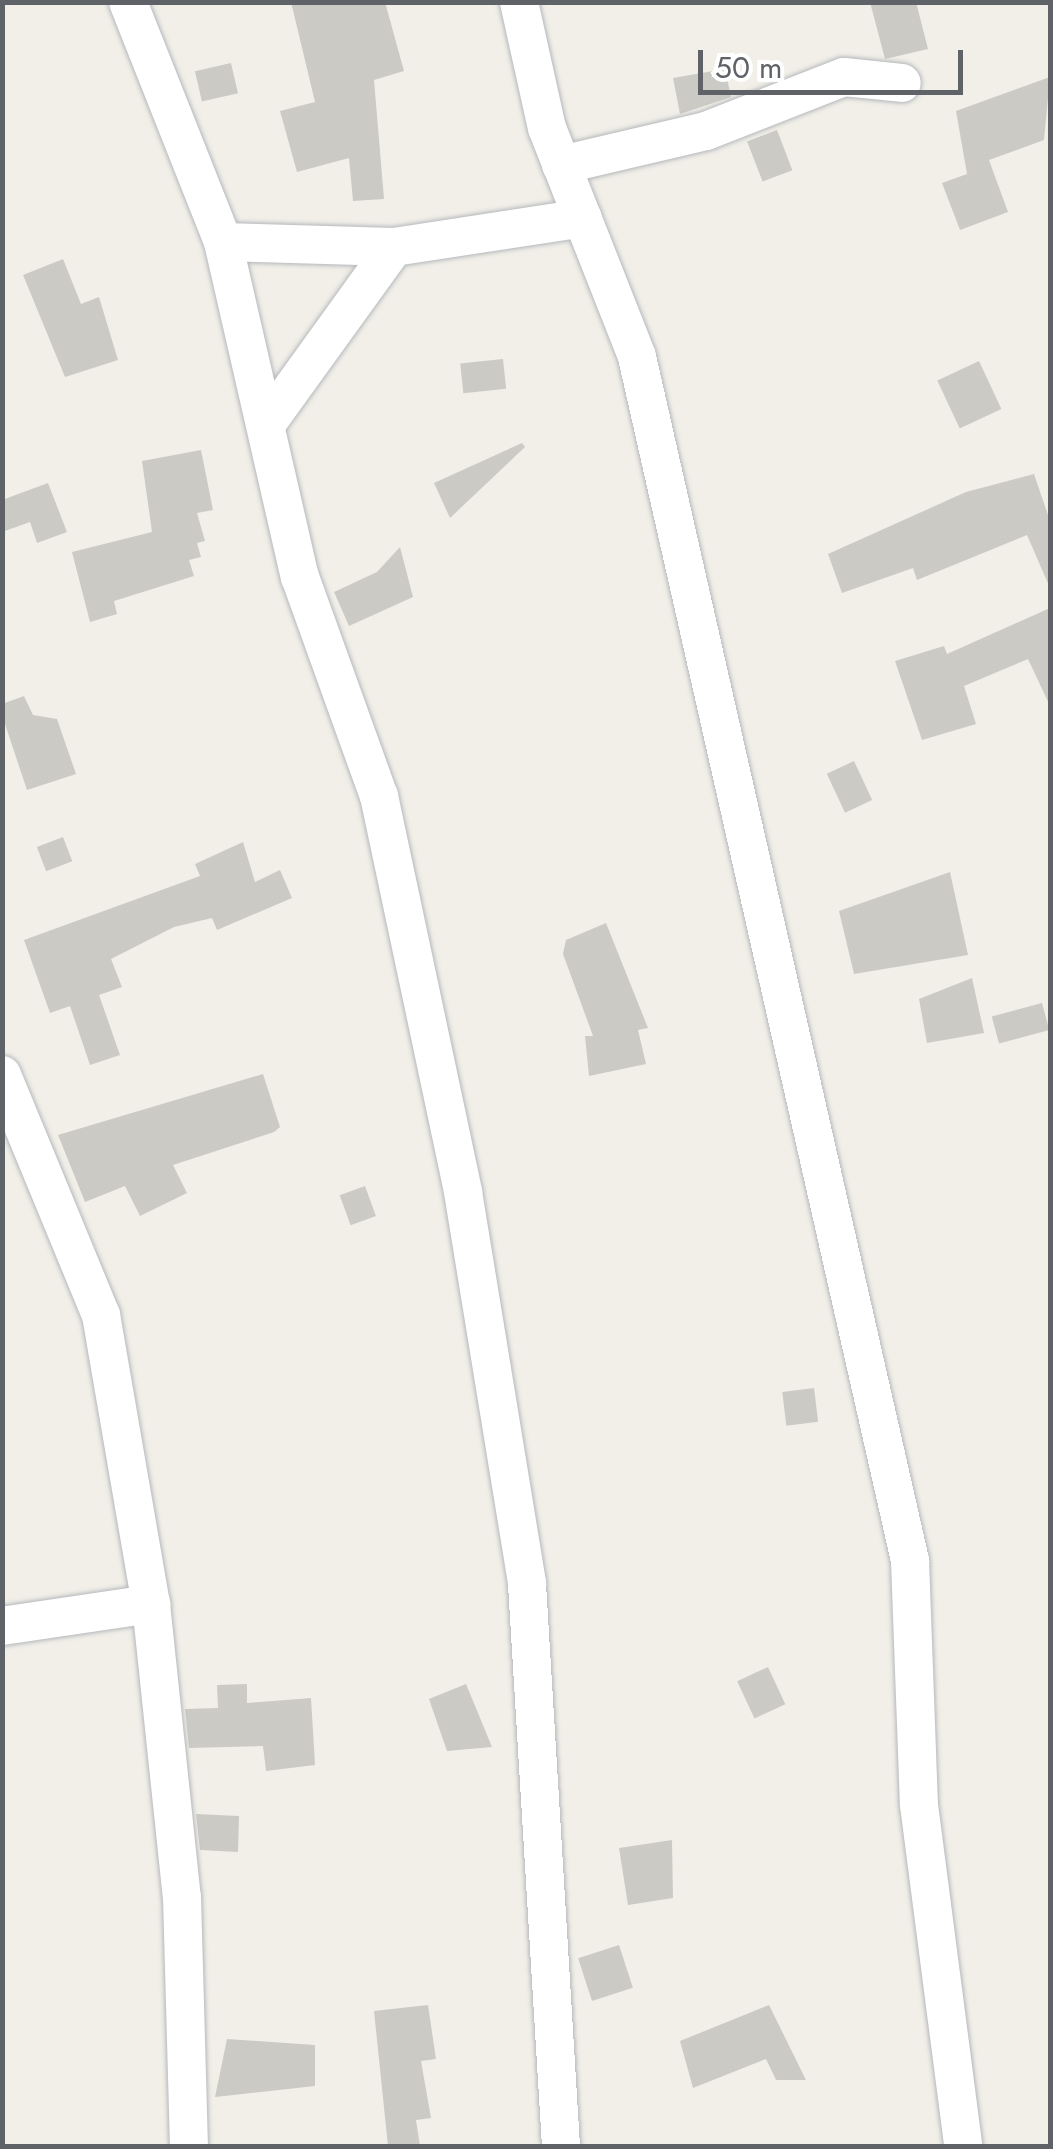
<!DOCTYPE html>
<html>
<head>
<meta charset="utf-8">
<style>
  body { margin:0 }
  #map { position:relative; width:1053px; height:2149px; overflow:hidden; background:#f1efe8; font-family:Jost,sans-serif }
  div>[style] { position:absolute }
  .building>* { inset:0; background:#cccac5; transform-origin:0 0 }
  .roads { filter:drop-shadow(0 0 2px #b5b8bc) drop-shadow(0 0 2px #b5b8bc) }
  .minor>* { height:38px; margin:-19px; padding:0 19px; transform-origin:19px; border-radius:19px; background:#fff }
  span { translate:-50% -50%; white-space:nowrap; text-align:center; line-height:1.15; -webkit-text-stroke:8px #fff; paint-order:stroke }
  .frame { position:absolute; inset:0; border:5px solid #5f6368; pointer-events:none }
  .scale { position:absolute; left:698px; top:50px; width:265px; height:45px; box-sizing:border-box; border:5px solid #5f6368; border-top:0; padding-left:12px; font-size:30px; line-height:35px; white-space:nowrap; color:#5f6368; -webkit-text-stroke:8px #fff; paint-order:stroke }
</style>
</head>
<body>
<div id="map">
  <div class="building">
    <i style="clip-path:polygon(291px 2px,385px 2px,404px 71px,374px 80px,384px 199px,353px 201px,349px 158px,297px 172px,280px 111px,315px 102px)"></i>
    <i style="clip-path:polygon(870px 2px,916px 2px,928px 49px,885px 59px)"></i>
    <i style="left:231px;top:63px;width:31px;height:37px;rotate:77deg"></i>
    <i style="clip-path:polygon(725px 69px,731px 97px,680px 114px,673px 78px)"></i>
    <i style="clip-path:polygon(1050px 77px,1044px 140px,989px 160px,1008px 212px,960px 230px,942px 183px,967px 174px,956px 111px)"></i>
    <i style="left:777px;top:130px;width:43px;height:32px;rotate:69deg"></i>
    <i style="clip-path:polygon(63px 259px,81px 304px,99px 297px,118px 360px,65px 377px,23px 275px)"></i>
    <i style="left:503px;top:359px;width:30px;height:43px;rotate:84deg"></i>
    <i style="left:979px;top:361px;width:53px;height:46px;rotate:65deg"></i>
    <i style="clip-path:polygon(522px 443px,525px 447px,450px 518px,434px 483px)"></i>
    <i style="clip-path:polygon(201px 450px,213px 510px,197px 513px,205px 541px,197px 543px,201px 557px,189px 560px,194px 576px,114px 601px,117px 614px,90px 622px,72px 552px,152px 532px,142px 461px)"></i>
    <i style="clip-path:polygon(1034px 474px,1050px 521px,1050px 588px,1027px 535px,917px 580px,913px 568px,842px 593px,828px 554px,966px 492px)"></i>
    <i style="clip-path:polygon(48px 483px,67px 532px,37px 543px,30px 522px,2px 532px,2px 500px)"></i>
    <i style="clip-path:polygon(400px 547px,413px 597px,349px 626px,334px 592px,377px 572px)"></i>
    <i style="clip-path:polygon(1050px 608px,1050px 706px,1028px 659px,964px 686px,976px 724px,922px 740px,895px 661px,944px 646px,947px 654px)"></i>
    <i style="clip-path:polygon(24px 696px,33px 715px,57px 719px,76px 774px,27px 790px,2px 715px,2px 704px)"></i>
    <i style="left:854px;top:761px;width:43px;height:30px;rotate:65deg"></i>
    <i style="left:63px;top:837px;width:26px;height:28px;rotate:69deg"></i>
    <i style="clip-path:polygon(243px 842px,255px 882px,280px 870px,292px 898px,217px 930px,212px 918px,174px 927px,111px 959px,122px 987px,99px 995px,120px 1055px,90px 1065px,70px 1006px,50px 1013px,24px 940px,200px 876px,195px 864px)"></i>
    <i style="clip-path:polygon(950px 872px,968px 955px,854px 974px,839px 911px)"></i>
    <i style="clip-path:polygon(606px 923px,648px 1028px,638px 1030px,646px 1064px,589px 1076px,585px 1036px,593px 1036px,563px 954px,566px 940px)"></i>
    <i style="clip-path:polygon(972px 978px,984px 1033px,927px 1043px,919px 999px)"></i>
    <i style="left:1042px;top:1003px;width:28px;height:52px;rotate:75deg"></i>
    <i style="clip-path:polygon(263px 1074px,280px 1127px,274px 1132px,173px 1165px,187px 1193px,140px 1216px,125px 1186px,85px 1202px,58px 1135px)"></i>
    <i style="left:365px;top:1186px;width:32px;height:27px;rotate:70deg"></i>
    <i style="left:814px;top:1388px;width:34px;height:32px;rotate:83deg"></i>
    <i style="left:768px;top:1667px;width:41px;height:34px;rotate:65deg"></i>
    <i style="clip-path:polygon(247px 1684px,247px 1703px,311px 1698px,315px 1765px,266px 1771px,263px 1746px,189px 1748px,185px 1709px,218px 1708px,217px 1685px)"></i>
    <i style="clip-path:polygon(466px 1684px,492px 1747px,447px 1751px,429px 1699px)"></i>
    <i style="clip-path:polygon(196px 1814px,239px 1816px,238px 1852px,200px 1850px)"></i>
    <i style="clip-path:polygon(672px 1840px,673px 1898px,628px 1905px,619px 1848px)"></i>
    <i style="left:619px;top:1945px;width:45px;height:43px;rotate:72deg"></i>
    <i style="clip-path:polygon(428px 2005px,436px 2059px,421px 2061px,431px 2118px,416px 2120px,420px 2146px,388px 2146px,374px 2011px)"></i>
    <i style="clip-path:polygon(769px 2005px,806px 2080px,776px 2080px,766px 2059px,693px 2088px,680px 2041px)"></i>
    <i style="clip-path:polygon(227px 2039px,315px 2045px,315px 2086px,215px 2097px)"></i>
  </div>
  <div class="roads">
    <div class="minor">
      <i style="left:128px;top:2px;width:258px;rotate:68.4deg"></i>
      <i style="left:223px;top:242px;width:344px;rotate:77.1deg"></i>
      <i style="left:300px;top:577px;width:233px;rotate:70.2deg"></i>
      <i style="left:379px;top:796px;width:405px;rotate:78deg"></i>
      <i style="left:463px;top:1192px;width:397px;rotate:80.7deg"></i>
      <i style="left:527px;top:1584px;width:563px;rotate:86.54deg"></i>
      <i style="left:519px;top:2px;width:129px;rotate:77.5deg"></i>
      <i style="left:547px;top:128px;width:246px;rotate:68.5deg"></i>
      <i style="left:637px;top:357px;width:1235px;rotate:77.22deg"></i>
      <i style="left:910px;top:1561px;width:244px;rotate:87.9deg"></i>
      <i style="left:919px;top:1805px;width:344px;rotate:82.6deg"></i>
      <i style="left:561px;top:165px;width:149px;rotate:-13.2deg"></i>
      <i style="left:706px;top:131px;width:148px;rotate:-21.4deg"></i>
      <i style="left:844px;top:77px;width:58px;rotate:5.9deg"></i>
      <i style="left:223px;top:242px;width:171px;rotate:1.7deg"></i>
      <i style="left:394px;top:247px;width:191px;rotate:-8.7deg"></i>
      <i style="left:270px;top:419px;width:212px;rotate:-54.2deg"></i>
      <i style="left:2px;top:1075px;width:260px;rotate:67.6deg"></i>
      <i style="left:101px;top:1315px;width:293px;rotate:80.2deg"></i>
      <i style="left:151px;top:1604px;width:295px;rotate:84deg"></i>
      <i style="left:182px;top:1897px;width:249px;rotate:88.4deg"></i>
      <i style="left:2px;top:1626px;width:151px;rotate:-8.4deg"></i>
    </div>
  </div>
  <div class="frame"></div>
  <div class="scale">50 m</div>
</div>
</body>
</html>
